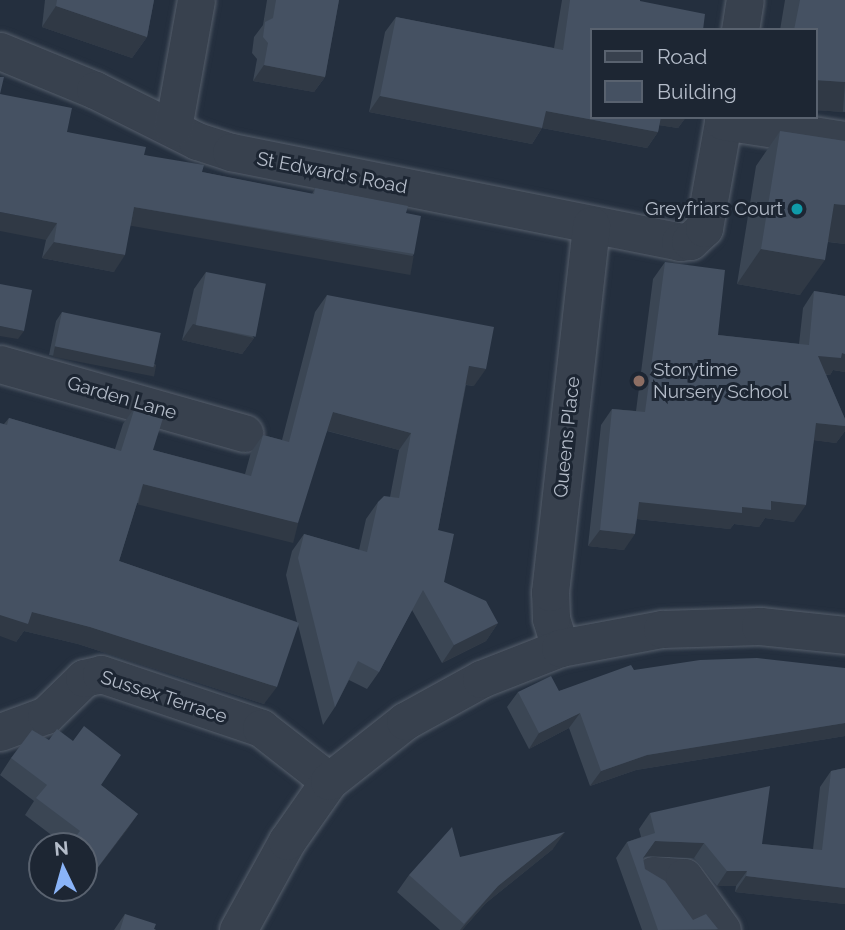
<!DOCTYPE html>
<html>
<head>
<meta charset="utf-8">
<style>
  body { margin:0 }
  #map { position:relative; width:845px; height:930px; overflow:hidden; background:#242f3e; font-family:Raleway,sans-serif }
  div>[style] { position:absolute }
  .roads { filter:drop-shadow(0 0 2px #565f6c) drop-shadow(0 0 2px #565f6c) }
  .minor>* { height:37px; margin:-18.5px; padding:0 18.5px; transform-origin:18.5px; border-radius:18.5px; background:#38414e }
  .wall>* { inset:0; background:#3b4654 }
  .shaded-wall>* { inset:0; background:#303945; transform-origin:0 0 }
  .building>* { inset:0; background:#455162; transform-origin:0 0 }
  .dots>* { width:19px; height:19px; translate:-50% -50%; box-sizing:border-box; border:4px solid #1d2633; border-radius:50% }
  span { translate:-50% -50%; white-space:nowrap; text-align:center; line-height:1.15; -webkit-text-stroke:6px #1d2633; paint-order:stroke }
  .street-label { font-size:19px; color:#b4bcc9 }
  .poi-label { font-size:19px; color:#b4bcc9 }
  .right { translate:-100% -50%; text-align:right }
  .left { translate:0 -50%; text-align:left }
  .legend { position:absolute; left:590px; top:28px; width:228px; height:91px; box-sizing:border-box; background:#1d2633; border:2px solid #59626f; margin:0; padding:9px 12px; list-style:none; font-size:21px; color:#b4bcc9 }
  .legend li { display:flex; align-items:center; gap:14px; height:35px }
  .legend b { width:35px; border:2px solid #59626f }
  .north { position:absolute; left:28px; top:832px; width:70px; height:70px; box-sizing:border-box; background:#1d2633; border:2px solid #59626f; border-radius:50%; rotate:355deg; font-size:19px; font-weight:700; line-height:28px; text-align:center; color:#b4bcc9 }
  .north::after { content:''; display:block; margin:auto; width:24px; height:32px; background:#8ab4f8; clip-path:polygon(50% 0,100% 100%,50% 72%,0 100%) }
</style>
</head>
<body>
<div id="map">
  <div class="roads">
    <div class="minor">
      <i style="left:740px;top:30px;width:30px;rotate:-81deg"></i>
      <i style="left:0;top:51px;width:103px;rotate:22.3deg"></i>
      <i style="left:95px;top:90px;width:114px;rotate:26.6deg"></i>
      <i style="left:197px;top:141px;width:36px;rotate:18deg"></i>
      <i style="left:231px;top:152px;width:458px;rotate:11.3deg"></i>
      <i style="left:680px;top:242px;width:10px;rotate:-6deg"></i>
      <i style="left:690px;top:241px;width:19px;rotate:-43deg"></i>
      <i style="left:704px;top:228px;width:113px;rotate:-79.8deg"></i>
      <i style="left:723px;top:121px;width:123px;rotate:8.9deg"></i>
      <i style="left:173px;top:128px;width:130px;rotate:-79.8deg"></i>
      <i style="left:0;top:364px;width:254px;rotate:15.8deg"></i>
      <i style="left:560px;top:648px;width:31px;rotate:-107deg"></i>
      <i style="left:551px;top:618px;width:26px;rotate:-92deg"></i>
      <i style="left:550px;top:592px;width:369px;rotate:-83.6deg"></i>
      <i style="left:0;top:732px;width:49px;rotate:-20.3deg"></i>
      <i style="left:46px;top:715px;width:53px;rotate:-44.2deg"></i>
      <i style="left:84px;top:678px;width:17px;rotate:-13deg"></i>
      <i style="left:101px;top:674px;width:169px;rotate:18.6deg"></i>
      <i style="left:261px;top:728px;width:86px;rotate:37.9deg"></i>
      <i style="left:653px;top:875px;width:31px;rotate:4deg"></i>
      <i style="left:684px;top:877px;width:65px;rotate:54.4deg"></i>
      <i style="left:238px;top:930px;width:102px;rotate:-61.2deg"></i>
      <i style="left:287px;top:841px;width:73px;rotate:-55deg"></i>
      <i style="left:329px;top:781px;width:97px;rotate:-38.3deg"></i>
      <i style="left:405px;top:721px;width:87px;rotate:-28.9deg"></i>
      <i style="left:481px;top:679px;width:85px;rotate:-21.4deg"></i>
      <i style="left:560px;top:648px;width:104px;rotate:-10.6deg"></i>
      <i style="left:662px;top:629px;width:98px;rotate:-1.8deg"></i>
      <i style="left:760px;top:626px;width:85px;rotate:6deg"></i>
    </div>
  </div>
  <div class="wall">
    <i style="clip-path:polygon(45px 0,154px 0,147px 37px,132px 58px,42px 27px)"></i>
    <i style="clip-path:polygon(267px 0,339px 0,325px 77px,314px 92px,253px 81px,257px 59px,252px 53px,254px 37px,263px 25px)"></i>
    <i style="clip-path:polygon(562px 0,640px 0,591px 117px,686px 117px,678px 128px,659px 125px,658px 132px,647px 148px,542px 128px,532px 144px,369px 112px,385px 32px,396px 17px,554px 48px)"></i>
    <i style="clip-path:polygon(785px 0,845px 0,845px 112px,815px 110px,815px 30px,780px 30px)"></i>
    <i style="clip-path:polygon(0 94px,67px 132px,202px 172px,312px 194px,315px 188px,406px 213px,414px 254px,403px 271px,131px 224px,114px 272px,42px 258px,46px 240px)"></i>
    <i style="clip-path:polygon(780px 131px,845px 141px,845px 244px,828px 242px,800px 295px,737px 284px,756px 166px)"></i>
    <i style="clip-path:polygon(665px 262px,718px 335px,799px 344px,803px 308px,814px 291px,845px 296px,845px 372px,833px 370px,830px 375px,826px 375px,845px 419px,845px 431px,836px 443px,814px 440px,794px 522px,765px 518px,759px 527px,734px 524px,730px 529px,637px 519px,624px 550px,588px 546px,601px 425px,612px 409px,636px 411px,653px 279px)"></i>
    <i style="clip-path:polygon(206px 272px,254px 338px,242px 354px,182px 340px,194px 289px)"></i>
    <i style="clip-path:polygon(evenodd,327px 295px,474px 386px,466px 385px,438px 530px,444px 582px,498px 623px,486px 641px,442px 663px,412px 610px,379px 672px,367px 689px,349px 680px,335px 707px,323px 725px,298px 625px,264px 704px,78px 644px,24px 631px,16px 642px,4px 424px,9px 418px,115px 449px,123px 424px,135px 407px,153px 450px,245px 474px,251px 452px,263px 435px,282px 440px,315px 312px,327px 295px,327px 431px,399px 450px,390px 497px,378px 502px,366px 519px,359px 550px,304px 534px,292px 551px,286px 575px,297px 622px,119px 561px,137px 503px,286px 540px,327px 431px)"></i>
    <i style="clip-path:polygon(62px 312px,156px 365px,150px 374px,49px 355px,56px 321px)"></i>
    <i style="clip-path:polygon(845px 668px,845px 736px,636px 770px,590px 786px,569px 728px,529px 749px,507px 707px,518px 692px,559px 691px,634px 670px)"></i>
    <i style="clip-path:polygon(49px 740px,101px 785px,138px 814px,84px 886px,84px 846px,66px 846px,25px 815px,34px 801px,0 775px,11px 758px)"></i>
    <i style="clip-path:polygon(845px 768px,845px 904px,735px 892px,736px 886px,717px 886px,694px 858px,644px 856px,643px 858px,645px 869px,693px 920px,718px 930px,642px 930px,616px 858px,627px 842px,641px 837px,639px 829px,650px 813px,762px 844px,813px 849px,820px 787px,831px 771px)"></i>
    <i style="clip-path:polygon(553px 849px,486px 903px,462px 930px,440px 930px,397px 892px,409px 875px,460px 857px)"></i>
    <i style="clip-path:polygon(68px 888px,83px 888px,77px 895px)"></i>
    <i style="clip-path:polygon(125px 914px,154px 929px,156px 930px,114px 930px)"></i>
  </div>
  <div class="shaded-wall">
    <i style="clip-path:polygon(56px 6px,147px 37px,132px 58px,42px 27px)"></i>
    <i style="clip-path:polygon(264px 65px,325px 77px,314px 92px,253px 81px)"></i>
    <i style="left:815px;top:80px;width:30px;height:30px;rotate:4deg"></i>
    <i style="clip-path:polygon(380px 96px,546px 111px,658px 132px,647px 148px,542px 128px,532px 144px,369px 112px)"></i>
    <i style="clip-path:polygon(656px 117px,686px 117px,678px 128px,651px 124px)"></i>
    <i style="clip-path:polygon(834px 204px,845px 205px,845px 244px,809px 239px)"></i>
    <i style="left:134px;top:207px;width:284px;height:19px;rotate:10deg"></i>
    <i style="clip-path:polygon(0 212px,57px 223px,46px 240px,0 231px)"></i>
    <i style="clip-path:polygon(54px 242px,125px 255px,114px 272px,42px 258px)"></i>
    <i style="clip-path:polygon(761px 249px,825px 260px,800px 295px,737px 284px)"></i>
    <i style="clip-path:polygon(193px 324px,254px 338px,242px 354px,182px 340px)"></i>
    <i style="clip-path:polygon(0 326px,24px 331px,18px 339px,0 336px)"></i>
    <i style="left:55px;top:346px;width:103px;height:11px;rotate:11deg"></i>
    <i style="clip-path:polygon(842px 353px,845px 354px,845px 372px,833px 370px,830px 375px,807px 372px,818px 356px)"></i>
    <i style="clip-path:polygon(469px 366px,486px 369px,474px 386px,457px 383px)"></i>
    <i style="clip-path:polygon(333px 412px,411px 433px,399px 450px,321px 429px)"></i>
    <i style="clip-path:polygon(816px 423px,845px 426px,845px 431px,836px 443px,804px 439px)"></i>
    <i style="left:143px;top:484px;width:160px;height:21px;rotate:14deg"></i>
    <i style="clip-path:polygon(771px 501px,806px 505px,794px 522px,765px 518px,759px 527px,734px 524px,730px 529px,628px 518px,639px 502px,742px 507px)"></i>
    <i style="clip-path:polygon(600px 530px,635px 534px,624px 550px,588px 546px)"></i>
    <i style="clip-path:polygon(32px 612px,90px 627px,277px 687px,264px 704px,78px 644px,24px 631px,16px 642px,0 636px,0 615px)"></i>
    <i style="clip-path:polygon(498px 623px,486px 641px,442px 663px,454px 645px)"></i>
    <i style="clip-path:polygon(580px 713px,569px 728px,529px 749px,539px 733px)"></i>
    <i style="clip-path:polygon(845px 723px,845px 736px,636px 770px,590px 786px,601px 771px,647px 755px)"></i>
    <i style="clip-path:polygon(138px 814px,127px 830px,84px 886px,89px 879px)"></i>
    <i style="clip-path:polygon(565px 832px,553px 849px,486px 903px,462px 930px,460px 930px,498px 886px)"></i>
    <i style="clip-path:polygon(655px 841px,704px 843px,694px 858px,644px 856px,632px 873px)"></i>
    <i style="clip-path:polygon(727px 871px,747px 871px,736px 886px,717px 886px)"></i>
    <i style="clip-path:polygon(746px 876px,845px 888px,845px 904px,735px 892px)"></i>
  </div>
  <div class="building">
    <i style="clip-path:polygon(57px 0,154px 0,147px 37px,56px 6px)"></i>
    <i style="clip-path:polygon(276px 0,339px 0,325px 77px,264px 65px,268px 43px,263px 37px,265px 22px,273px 18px)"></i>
    <i style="clip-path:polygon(570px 0,640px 0,640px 1px,705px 14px,703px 30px,591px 30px,591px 117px,661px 117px,658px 132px,546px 111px,542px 128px,380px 96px,396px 17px,563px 50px)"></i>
    <i style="clip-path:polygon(800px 0,845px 0,845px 82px,815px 80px,815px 30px,794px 30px)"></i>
    <i style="clip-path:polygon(0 77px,4px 77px,0 94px,72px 108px,67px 132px,146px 147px,144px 155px,204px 165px,202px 172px,314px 194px,315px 188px,408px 206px,406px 213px,421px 216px,414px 254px,134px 207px,125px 255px,54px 242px,57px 223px,0 212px)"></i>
    <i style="clip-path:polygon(780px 131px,845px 141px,845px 205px,834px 204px,825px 260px,761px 249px)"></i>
    <i style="clip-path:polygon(665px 262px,725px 270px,718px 335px,809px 345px,814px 291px,845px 296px,845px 354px,842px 353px,841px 358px,818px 356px,845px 419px,845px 426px,816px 423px,806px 505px,771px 501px,771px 510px,742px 507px,742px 513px,639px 502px,635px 534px,600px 530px,612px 409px,645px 412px)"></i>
    <i style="left:206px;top:272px;width:61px;height:54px;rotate:11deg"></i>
    <i style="clip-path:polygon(0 284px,32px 290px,24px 331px,0 326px)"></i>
    <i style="clip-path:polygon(327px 295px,494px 327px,486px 369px,469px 366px,438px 530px,454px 534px,444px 582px,486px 601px,498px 623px,454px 645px,423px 590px,379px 672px,358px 661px,335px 707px,298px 558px,304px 534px,367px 552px,378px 502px,384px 496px,399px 498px,411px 433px,333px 412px,298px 523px,143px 484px,119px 561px,299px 623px,277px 687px,90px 627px,32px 612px,28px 624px,0 615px,0 423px,7px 425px,9px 418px,121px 451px,135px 407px,164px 415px,153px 450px,251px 476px,263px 435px,289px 442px)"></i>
    <i style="left:62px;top:312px;width:101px;height:35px;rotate:12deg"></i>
    <i style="clip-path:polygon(757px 658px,845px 668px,845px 723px,647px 755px,601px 771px,580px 713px,539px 733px,518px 692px,551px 676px,559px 691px,631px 665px,634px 670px,700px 660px)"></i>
    <i style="clip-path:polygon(84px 726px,121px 755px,101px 785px,138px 814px,89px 879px,84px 875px,84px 846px,68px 846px,80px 831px,36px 798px,47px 785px,11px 758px,32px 730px,49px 740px,57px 729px,73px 741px)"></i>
    <i style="clip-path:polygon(845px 768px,845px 888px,746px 876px,747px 871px,727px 871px,704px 843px,655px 841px,643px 858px,645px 869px,665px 881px,693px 920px,706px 914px,718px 929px,658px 930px,627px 842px,655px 833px,650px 813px,770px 786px,762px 844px,822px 850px,831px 771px)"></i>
    <i style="clip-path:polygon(452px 827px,460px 857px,565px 832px,498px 886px,464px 924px,409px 875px)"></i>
    <i style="clip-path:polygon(125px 914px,156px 924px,154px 929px,156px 930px,120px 930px)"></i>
  </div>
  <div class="dots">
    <i style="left:797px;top:209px;background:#0f9aa8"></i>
    <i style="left:639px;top:381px;background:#8d6e63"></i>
  </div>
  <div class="street-label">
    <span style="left:332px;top:173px;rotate:11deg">St Edward's Road</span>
    <span style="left:122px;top:398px;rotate:16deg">Garden Lane</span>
    <span style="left:567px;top:437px;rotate:-84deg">Queens Place</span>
    <span style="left:164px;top:697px;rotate:18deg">Sussex Terrace</span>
  </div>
  <div class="poi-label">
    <span class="right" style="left:783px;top:209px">Greyfriars Court</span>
    <span class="left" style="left:653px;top:381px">Storytime<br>Nursery School</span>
  </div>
  <ul class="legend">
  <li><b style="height:9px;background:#38414e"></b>Road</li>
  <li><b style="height:19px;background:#455162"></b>Building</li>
  </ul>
  <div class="north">N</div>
</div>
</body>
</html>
